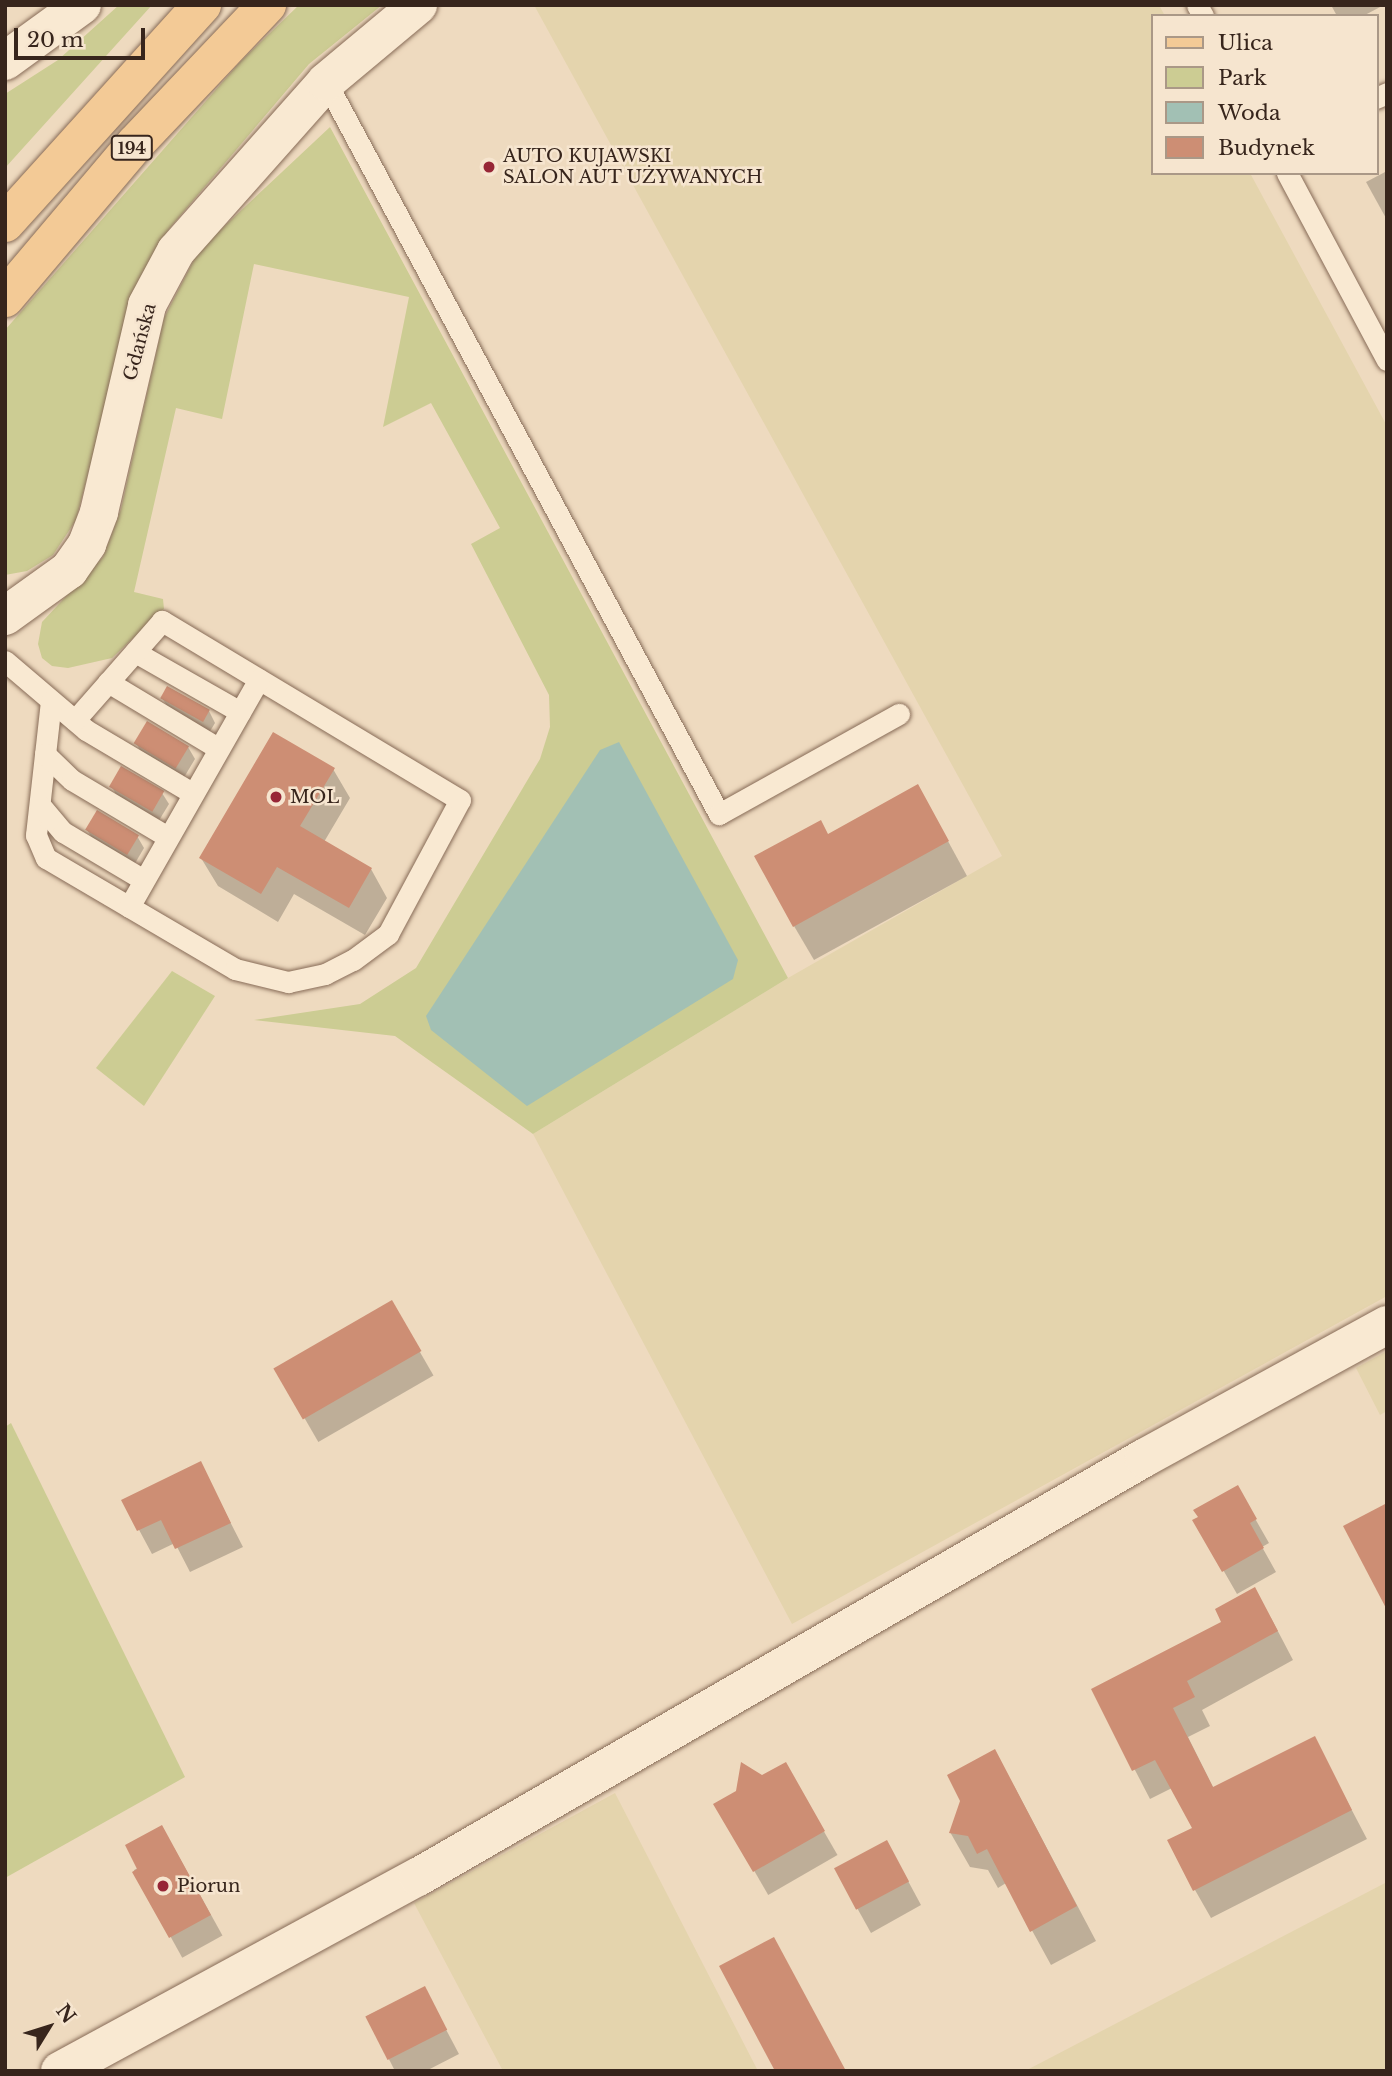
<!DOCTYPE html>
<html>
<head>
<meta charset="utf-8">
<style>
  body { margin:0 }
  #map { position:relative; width:1392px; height:2076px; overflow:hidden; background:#eedabf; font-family:"Libre Baskerville",serif }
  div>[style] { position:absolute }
  .farmland>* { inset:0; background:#e4d4ad }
  .green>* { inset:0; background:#cccc93 }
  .water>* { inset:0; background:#a2c0b4 }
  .shadow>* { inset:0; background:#0003; transform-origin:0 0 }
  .building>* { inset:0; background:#cd8e74; transform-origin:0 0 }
  .roads { filter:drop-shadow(0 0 2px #876b57) drop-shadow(0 0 2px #876b57) }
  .lane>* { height:21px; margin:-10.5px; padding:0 10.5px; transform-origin:10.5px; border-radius:10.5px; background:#f9e9d2 }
  .street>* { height:38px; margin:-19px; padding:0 19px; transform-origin:19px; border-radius:19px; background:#f9e9d2 }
  .primary>* { height:38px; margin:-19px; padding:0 19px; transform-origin:19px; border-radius:19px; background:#f3ca96 }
  .dots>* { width:19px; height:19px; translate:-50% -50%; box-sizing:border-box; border:4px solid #f6e5cf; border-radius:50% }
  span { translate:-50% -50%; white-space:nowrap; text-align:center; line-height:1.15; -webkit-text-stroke:5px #f6e5cf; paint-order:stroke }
  .shield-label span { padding:2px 5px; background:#f6e5cf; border:2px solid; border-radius:5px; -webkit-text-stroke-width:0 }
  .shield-label { font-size:16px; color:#37251c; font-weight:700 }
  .poi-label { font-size:18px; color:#37251c }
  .left { translate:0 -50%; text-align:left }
  .street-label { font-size:18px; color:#37251c }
  .frame { position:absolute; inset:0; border:7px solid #37251c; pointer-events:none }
  .legend { position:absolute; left:1151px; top:14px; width:228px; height:161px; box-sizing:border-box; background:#f6e5cf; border:2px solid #aa9887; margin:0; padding:9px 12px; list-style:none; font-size:21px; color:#37251c }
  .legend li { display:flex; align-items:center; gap:14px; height:35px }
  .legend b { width:35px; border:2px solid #aa9887 }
  .north { position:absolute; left:14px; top:1992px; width:70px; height:70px; -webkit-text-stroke:5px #f6e5cf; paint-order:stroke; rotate:52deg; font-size:19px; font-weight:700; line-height:28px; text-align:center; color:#37251c }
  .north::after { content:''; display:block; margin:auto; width:24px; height:32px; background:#37251c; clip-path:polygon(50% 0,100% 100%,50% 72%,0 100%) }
  .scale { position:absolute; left:14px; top:28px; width:131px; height:32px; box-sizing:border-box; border:4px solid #37251c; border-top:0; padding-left:9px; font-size:21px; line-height:24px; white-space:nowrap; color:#37251c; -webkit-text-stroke:5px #f6e5cf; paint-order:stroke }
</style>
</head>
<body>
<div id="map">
  <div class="farmland">
    <i style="clip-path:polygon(534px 5px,1159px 5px,1165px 16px,1152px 16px,1152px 173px,1250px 173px,1387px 426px,1387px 1296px,792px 1624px,533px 1134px,788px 978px,1002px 856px)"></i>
    <i style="clip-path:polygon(1387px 1351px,1387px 1411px,1380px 1415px,1356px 1368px)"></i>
    <i style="clip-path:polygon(615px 1793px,758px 2071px,503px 2071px,414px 1903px)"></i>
    <i style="clip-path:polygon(1387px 1882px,1387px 2071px,1025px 2071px)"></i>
  </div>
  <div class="green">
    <i style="clip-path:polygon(119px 5px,152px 5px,5px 168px,5px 94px,58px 60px)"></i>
    <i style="clip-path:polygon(299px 5px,382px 5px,309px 64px,169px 229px,138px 281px,76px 520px,53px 555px,27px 571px,5px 575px,5px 330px,241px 61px)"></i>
    <i style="clip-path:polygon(330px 127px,788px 978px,533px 1134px,395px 1036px,254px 1020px,360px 1004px,416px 968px,540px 759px,550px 727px,549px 695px,471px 544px,500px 528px,431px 403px,383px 427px,409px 297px,254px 264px,222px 419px,176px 408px,134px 592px,163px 599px,164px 609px,112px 658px,68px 668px,52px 666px,42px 658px,38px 644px,42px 622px,103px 557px,121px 509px,164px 318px,199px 250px)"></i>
    <i style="clip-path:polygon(172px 971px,215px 996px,144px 1106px,96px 1068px)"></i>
    <i style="clip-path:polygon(11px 1423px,185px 1777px,5px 1878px,5px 1427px)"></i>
  </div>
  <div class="water">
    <i style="clip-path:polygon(619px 742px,738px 960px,733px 979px,527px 1106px,431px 1030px,426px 1016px,600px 750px)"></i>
  </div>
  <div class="shadow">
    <i style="clip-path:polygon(1331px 5px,1384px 5px,1363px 16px,1337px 16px)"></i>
    <i style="clip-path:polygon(1387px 171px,1387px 220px,1366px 182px)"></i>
    <i style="clip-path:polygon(162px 698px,209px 711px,215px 723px,209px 733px,169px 709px)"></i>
    <i style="clip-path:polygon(136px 743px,188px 747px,195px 759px,183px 779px,143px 755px)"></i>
    <i style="clip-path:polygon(333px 769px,350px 798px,324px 842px,371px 869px,387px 898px,365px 935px,294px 894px,278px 922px,218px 886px,201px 858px)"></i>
    <i style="clip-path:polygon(112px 787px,162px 793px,169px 804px,158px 822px,118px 798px)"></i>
    <i style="clip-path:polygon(937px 821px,967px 876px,814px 960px,794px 926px,828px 836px)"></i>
    <i style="clip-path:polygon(87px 830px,137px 836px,144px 848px,134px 865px,94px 841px)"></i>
    <i style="left:391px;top:1302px;width:85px;height:133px;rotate:60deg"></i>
    <i style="clip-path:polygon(200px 1463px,243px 1547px,190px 1572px,175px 1543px,152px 1554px,123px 1500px)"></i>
    <i style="clip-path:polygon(1237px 1487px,1269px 1543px,1262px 1547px,1276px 1572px,1237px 1594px,1195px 1521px)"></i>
    <i style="clip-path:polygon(1271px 1618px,1293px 1660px,1202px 1710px,1210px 1726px,1188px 1737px,1214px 1789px,1314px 1738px,1367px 1839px,1211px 1918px,1195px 1890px,1195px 1829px,1172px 1788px,1150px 1799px,1093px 1689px)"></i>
    <i style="left:785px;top:1764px;width:105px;height:80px;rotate:60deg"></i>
    <i style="clip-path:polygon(1014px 1786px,1096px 1941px,1051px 1965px,1006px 1883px,998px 1888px,988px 1870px,970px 1867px,950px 1832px)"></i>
    <i style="left:174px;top:1848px;width:100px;height:46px;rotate:61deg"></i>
    <i style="clip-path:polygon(900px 1866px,921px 1905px,871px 1933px,836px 1870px)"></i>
    <i style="clip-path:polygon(424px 1988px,459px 2054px,426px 2071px,395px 2071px,367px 2016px)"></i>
  </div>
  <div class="building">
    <i style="left:167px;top:686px;width:49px;height:14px;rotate:29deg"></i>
    <i style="left:147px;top:721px;width:49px;height:26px;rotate:31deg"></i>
    <i style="clip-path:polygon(273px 732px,335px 768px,300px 826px,372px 868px,349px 908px,277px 867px,261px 894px,199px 858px)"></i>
    <i style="left:121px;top:766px;width:50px;height:24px;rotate:30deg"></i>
    <i style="clip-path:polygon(918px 784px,949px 841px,793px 927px,754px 856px,821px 820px,828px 834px)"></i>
    <i style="left:97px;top:810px;width:49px;height:23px;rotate:31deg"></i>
    <i style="left:392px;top:1300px;width:59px;height:137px;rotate:60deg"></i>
    <i style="clip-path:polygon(201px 1461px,231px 1523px,175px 1549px,161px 1520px,137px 1531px,121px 1500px)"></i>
    <i style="clip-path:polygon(1238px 1485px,1257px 1519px,1250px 1523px,1264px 1548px,1222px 1572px,1192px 1520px,1198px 1517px,1193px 1510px)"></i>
    <i style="clip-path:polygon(1387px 1503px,1387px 1610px,1343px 1526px)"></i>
    <i style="clip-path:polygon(1255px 1587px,1278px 1631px,1187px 1681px,1195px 1697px,1173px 1708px,1213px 1787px,1315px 1736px,1352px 1810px,1193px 1891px,1167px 1840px,1192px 1828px,1155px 1760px,1132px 1771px,1091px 1689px,1221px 1622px,1215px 1609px)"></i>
    <i style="clip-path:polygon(995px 1749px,1077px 1906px,1030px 1932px,987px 1849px,977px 1854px,968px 1836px,949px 1833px,960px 1801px,947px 1775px)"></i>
    <i style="clip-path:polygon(741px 1762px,762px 1775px,786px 1762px,825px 1831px,753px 1872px,713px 1804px,736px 1791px)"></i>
    <i style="clip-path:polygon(162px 1825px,211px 1915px,169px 1938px,132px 1872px,137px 1869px,125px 1845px)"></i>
    <i style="left:887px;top:1840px;width:47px;height:60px;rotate:62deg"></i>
    <i style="clip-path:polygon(774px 1937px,846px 2071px,775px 2071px,719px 1966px)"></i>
    <i style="left:425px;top:1986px;width:49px;height:67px;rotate:63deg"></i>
  </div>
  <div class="roads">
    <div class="lane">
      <i style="left:1197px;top:5px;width:13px;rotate:61deg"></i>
      <i style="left:326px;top:82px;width:831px;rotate:61.77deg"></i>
      <i style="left:719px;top:814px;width:206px;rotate:-29.1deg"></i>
      <i style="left:1376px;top:98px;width:12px;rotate:-24deg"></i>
      <i style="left:1287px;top:173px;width:212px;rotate:61.9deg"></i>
      <i style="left:135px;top:652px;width:121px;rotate:29.7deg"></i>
      <i style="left:5px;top:661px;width:106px;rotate:40.4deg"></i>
      <i style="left:86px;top:730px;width:123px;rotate:30.7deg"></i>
      <i style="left:108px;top:682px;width:128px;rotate:31deg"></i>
      <i style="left:51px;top:701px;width:135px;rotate:96.4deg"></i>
      <i style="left:36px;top:835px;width:25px;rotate:67deg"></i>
      <i style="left:46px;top:858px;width:219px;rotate:30.4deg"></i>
      <i style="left:235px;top:969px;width:55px;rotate:13.8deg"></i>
      <i style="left:288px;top:982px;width:38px;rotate:-12deg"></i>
      <i style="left:325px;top:974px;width:31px;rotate:-27deg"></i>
      <i style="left:353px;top:960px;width:44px;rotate:-36.6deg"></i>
      <i style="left:388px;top:934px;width:152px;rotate:-61.8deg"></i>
      <i style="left:460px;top:800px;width:348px;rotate:-149deg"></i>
      <i style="left:162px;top:621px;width:132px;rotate:131.3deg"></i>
      <i style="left:45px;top:754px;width:37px;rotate:44deg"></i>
      <i style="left:72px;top:780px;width:112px;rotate:30.7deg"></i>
      <i style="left:40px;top:805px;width:35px;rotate:50deg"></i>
      <i style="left:63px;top:832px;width:94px;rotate:30.7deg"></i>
      <i style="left:129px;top:907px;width:262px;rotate:-60.3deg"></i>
    </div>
    <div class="street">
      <i style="left:5px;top:61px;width:95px;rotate:-36deg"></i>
      <i style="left:5px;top:616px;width:79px;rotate:-35.7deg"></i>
      <i style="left:69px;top:570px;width:32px;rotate:-55deg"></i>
      <i style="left:87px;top:544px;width:34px;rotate:-69deg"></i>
      <i style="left:99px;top:512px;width:212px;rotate:-76.9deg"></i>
      <i style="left:147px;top:305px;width:61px;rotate:-61.8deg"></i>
      <i style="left:176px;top:251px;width:226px;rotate:-48.4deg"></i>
      <i style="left:326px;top:82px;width:120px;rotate:-39.9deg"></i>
      <i style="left:60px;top:2071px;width:407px;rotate:-28.5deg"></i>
      <i style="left:418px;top:1877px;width:838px;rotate:-29.99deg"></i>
      <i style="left:1144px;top:1458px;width:277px;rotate:-28.7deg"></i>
    </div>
    <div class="primary">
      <i style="left:5px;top:223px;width:294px;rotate:-47.9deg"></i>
      <i style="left:5px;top:298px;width:202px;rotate:-49.8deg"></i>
      <i style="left:135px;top:144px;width:192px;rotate:-46.5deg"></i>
    </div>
  </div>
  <div class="dots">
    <i style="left:489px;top:167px;background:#972636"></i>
    <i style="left:276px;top:797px;background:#972636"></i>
    <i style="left:163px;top:1886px;background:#972636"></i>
  </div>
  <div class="shield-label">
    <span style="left:132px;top:148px">194</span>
  </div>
  <div class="poi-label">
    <span class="left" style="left:503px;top:167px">AUTO KUJAWSKI<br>SALON AUT UŻYWANYCH</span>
    <span class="left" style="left:290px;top:797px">MOL</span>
    <span class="left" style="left:177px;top:1886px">Piorun</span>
  </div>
  <div class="street-label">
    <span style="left:140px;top:342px;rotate:-75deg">Gdańska</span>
  </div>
  <div class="frame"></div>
  <ul class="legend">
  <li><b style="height:9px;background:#f3ca96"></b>Ulica</li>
  <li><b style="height:19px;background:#cccc93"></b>Park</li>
  <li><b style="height:19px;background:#a2c0b4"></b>Woda</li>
  <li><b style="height:19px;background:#cd8e74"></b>Budynek</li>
  </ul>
  <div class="north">N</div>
  <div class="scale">20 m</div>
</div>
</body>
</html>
